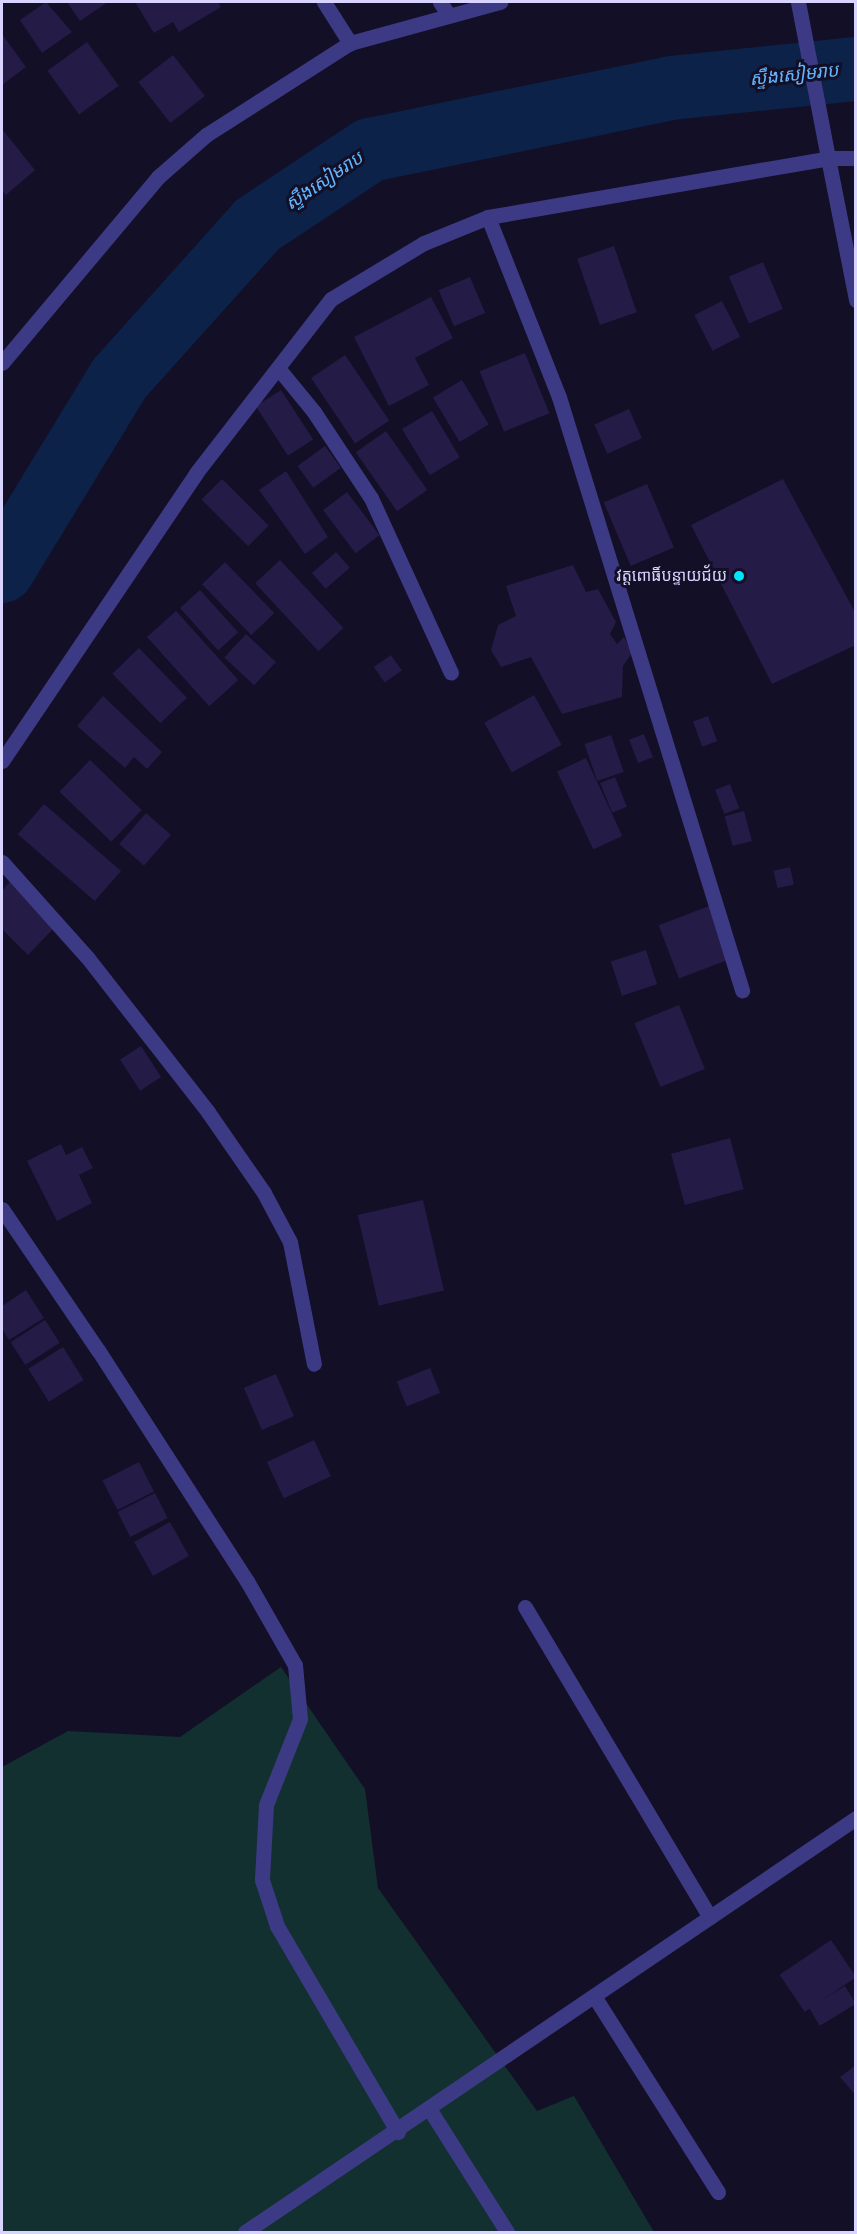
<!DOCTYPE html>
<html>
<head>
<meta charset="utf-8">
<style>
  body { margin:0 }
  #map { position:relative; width:857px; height:2234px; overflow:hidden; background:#130f26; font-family:"Fira Sans Condensed","Noto Sans Khmer",sans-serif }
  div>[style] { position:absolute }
  .green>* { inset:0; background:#12302f }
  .river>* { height:64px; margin:-32px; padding:0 32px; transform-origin:32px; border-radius:32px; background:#0c2248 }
  .building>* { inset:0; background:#241b47; transform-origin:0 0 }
  .service>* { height:15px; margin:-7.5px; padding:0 7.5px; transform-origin:7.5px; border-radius:7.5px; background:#3d3a85 }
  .minor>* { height:15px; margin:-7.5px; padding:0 7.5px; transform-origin:7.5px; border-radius:7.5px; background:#3d3a85 }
  .tertiary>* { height:15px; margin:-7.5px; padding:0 7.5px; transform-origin:7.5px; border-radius:7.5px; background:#3d3a85 }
  .dots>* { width:16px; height:16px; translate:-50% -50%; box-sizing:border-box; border:3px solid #130f26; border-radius:50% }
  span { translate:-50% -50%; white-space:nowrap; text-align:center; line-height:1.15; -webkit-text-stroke:6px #130f26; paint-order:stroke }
  .poi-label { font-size:16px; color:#d9d4ff }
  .right { translate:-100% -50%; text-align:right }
  .water-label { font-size:18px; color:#62b6ff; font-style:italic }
  .frame { position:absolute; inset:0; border:3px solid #d9d4ff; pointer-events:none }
</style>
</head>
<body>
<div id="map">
  <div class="green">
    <i style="clip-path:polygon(281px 1667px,365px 1789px,378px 1888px,537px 2111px,574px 2096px,654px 2232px,2px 2232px,2px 1767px,68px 1731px,180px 1737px)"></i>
  </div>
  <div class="river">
    <i style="left:2px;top:571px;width:225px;rotate:-58.6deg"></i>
    <i style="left:119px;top:379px;width:207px;rotate:-48.1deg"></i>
    <i style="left:257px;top:225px;width:136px;rotate:-33.6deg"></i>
    <i style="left:370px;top:150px;width:307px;rotate:-11.6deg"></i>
    <i style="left:671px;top:88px;width:186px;rotate:-5.9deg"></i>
  </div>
  <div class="building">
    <i style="clip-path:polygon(46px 2px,72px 32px,42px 53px,20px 20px)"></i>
    <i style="clip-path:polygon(67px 2px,108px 2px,80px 21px)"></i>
    <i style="clip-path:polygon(135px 2px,218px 2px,221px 7px,179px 32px,173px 22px,154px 33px)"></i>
    <i style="clip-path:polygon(2px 34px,26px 67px,2px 85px)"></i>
    <i style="left:87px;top:42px;width:54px;height:49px;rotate:54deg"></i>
    <i style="left:173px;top:55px;width:52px;height:44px;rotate:52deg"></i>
    <i style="clip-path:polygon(2px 129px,35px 170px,6px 195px,2px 190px)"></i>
    <i style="left:614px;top:246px;width:70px;height:39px;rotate:71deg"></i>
    <i style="left:763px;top:262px;width:51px;height:37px;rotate:67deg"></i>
    <i style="left:470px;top:277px;width:39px;height:34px;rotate:67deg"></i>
    <i style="clip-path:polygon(431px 297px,453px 338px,415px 358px,429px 385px,389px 406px,354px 337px)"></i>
    <i style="left:722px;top:301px;width:40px;height:31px;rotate:63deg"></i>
    <i style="left:525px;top:353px;width:65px;height:49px;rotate:68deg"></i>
    <i style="left:345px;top:355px;width:79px;height:41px;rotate:56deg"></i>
    <i style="left:462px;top:380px;width:52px;height:34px;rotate:59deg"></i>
    <i style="left:281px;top:390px;width:59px;height:30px;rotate:57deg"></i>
    <i style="left:629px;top:409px;width:32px;height:38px;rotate:66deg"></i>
    <i style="left:432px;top:411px;width:54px;height:35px;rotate:59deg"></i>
    <i style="left:386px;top:431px;width:72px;height:37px;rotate:55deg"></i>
    <i style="left:325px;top:446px;width:27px;height:34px;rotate:54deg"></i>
    <i style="clip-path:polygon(286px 471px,328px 537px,305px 554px,259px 490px)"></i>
    <i style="left:222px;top:479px;width:66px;height:29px;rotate:45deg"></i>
    <i style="clip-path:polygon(783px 479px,856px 614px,856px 645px,772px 684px,691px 525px)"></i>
    <i style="left:647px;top:484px;width:69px;height:47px;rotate:67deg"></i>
    <i style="left:347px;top:492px;width:54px;height:30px;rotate:53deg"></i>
    <i style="left:336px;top:552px;width:21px;height:32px;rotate:49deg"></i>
    <i style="left:280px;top:560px;width:93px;height:34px;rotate:47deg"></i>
    <i style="left:225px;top:562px;width:71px;height:32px;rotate:46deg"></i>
    <i style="clip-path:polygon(573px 565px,586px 592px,598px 589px,616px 622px,610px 634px,617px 644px,624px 637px,632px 653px,623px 666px,622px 697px,562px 714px,531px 657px,501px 667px,491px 650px,498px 625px,516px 616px,506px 586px)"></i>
    <i style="left:200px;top:590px;width:57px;height:27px;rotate:48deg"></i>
    <i style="left:176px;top:611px;width:93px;height:39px;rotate:48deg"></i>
    <i style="left:246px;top:634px;width:41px;height:32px;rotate:43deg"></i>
    <i style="left:139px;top:648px;width:69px;height:37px;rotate:46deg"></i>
    <i style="left:391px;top:655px;width:19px;height:21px;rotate:55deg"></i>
    <i style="left:534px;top:695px;width:57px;height:57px;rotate:61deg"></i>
    <i style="clip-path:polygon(103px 696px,162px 752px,147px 769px,134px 757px,125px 768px,77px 726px)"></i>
    <i style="left:708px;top:716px;width:27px;height:16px;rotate:70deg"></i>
    <i style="left:644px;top:734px;width:25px;height:16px;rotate:69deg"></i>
    <i style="left:611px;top:735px;width:39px;height:28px;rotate:71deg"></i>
    <i style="left:586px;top:758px;width:86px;height:32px;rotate:65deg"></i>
    <i style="left:90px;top:760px;width:72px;height:44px;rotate:44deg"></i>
    <i style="left:615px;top:777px;width:32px;height:16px;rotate:68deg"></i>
    <i style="left:730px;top:784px;width:26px;height:16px;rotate:69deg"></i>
    <i style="left:44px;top:804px;width:102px;height:40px;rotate:41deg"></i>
    <i style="left:744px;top:811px;width:31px;height:20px;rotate:75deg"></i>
    <i style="left:146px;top:813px;width:33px;height:41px;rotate:41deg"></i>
    <i style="left:790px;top:867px;width:18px;height:17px;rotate:77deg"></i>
    <i style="clip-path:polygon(11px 880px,57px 925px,28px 955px,2px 929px,2px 891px)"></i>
    <i style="left:709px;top:906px;width:57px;height:54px;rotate:69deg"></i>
    <i style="left:646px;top:950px;width:36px;height:37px;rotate:72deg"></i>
    <i style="left:679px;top:1005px;width:69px;height:48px;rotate:68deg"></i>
    <i style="left:141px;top:1046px;width:37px;height:25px;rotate:57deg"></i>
    <i style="left:730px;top:1138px;width:53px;height:61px;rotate:75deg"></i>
    <i style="clip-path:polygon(61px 1144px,66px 1155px,82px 1147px,93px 1168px,79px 1175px,92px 1203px,57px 1221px,27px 1161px)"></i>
    <i style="left:423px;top:1200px;width:93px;height:67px;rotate:77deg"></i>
    <i style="clip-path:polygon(26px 1290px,44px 1318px,9px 1340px,2px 1328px,2px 1306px)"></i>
    <i style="left:45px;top:1320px;width:27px;height:41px;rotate:57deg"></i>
    <i style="left:63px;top:1347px;width:39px;height:41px;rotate:58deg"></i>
    <i style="left:430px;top:1368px;width:27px;height:36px;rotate:68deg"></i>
    <i style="left:276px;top:1374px;width:46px;height:35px;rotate:67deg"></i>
    <i style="left:314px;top:1440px;width:40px;height:52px;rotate:65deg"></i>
    <i style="left:139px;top:1462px;width:33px;height:41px;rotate:63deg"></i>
    <i style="left:155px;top:1493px;width:28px;height:42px;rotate:63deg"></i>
    <i style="left:170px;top:1522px;width:39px;height:41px;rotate:61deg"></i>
    <i style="left:831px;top:1940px;width:45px;height:62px;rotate:56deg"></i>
    <i style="left:845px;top:1986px;width:21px;height:42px;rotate:59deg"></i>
    <i style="clip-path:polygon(856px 2065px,856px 2096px,840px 2077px)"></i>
  </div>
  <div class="service">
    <i style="left:440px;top:2px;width:14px;rotate:56deg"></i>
    <i style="left:828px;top:158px;width:145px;rotate:78.8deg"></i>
  </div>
  <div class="minor">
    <i style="left:324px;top:2px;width:49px;rotate:57.6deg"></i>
    <i style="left:798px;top:2px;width:159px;rotate:79.1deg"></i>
    <i style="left:488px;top:217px;width:193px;rotate:68.5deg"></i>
    <i style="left:559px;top:397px;width:621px;rotate:72.85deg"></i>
    <i style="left:278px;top:368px;width:57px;rotate:50.7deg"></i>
    <i style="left:314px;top:412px;width:103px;rotate:56.5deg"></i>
    <i style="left:371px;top:498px;width:192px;rotate:65.4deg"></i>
    <i style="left:2px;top:761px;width:347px;rotate:-56deg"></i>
    <i style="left:196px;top:473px;width:220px;rotate:-52.2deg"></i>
    <i style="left:331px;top:299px;width:109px;rotate:-31.1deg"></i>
    <i style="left:424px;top:243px;width:69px;rotate:-22.1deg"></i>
    <i style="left:488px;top:217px;width:345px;rotate:-9.8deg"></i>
    <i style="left:828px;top:158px;width:28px"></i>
    <i style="left:2px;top:862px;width:127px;rotate:48.2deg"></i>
    <i style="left:87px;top:957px;width:197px;rotate:52deg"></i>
    <i style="left:208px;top:1112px;width:98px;rotate:55.3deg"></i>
    <i style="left:264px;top:1193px;width:55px;rotate:62deg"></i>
    <i style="left:290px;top:1242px;width:124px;rotate:78.9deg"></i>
    <i style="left:2px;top:1209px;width:171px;rotate:55.8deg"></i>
    <i style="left:98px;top:1350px;width:275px;rotate:57.2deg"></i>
    <i style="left:247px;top:1581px;width:97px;rotate:60.3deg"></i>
    <i style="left:295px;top:1665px;width:54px;rotate:84.7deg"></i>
    <i style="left:300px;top:1719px;width:92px;rotate:111.6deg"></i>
    <i style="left:266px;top:1805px;width:75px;rotate:93.1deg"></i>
    <i style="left:262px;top:1880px;width:48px;rotate:71.9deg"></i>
    <i style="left:277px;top:1926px;width:239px;rotate:59.6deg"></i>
    <i style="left:525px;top:1607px;width:361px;rotate:59.2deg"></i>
    <i style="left:594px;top:1996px;width:232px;rotate:57.7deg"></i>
    <i style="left:430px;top:2110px;width:144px;rotate:57.7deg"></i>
    <i style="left:245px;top:2232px;width:738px;rotate:-34.12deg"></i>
  </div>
  <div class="tertiary">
    <i style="left:2px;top:363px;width:243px;rotate:-50deg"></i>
    <i style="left:158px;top:177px;width:64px;rotate:-41.2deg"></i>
    <i style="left:206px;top:135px;width:171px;rotate:-32.6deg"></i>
    <i style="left:350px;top:43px;width:156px;rotate:-15.3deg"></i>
  </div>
  <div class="dots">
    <i style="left:739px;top:576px;background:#00e5ff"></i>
  </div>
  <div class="poi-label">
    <span class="right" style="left:727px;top:576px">វត្តពោធិ៍បន្ទាយជ័យ</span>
  </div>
  <div class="water-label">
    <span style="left:794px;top:75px;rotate:-6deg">ស្ទឹងសៀមរាប</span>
    <span style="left:324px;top:181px;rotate:-34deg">ស្ទឹងសៀមរាប</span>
  </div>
  <div class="frame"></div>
</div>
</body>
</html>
